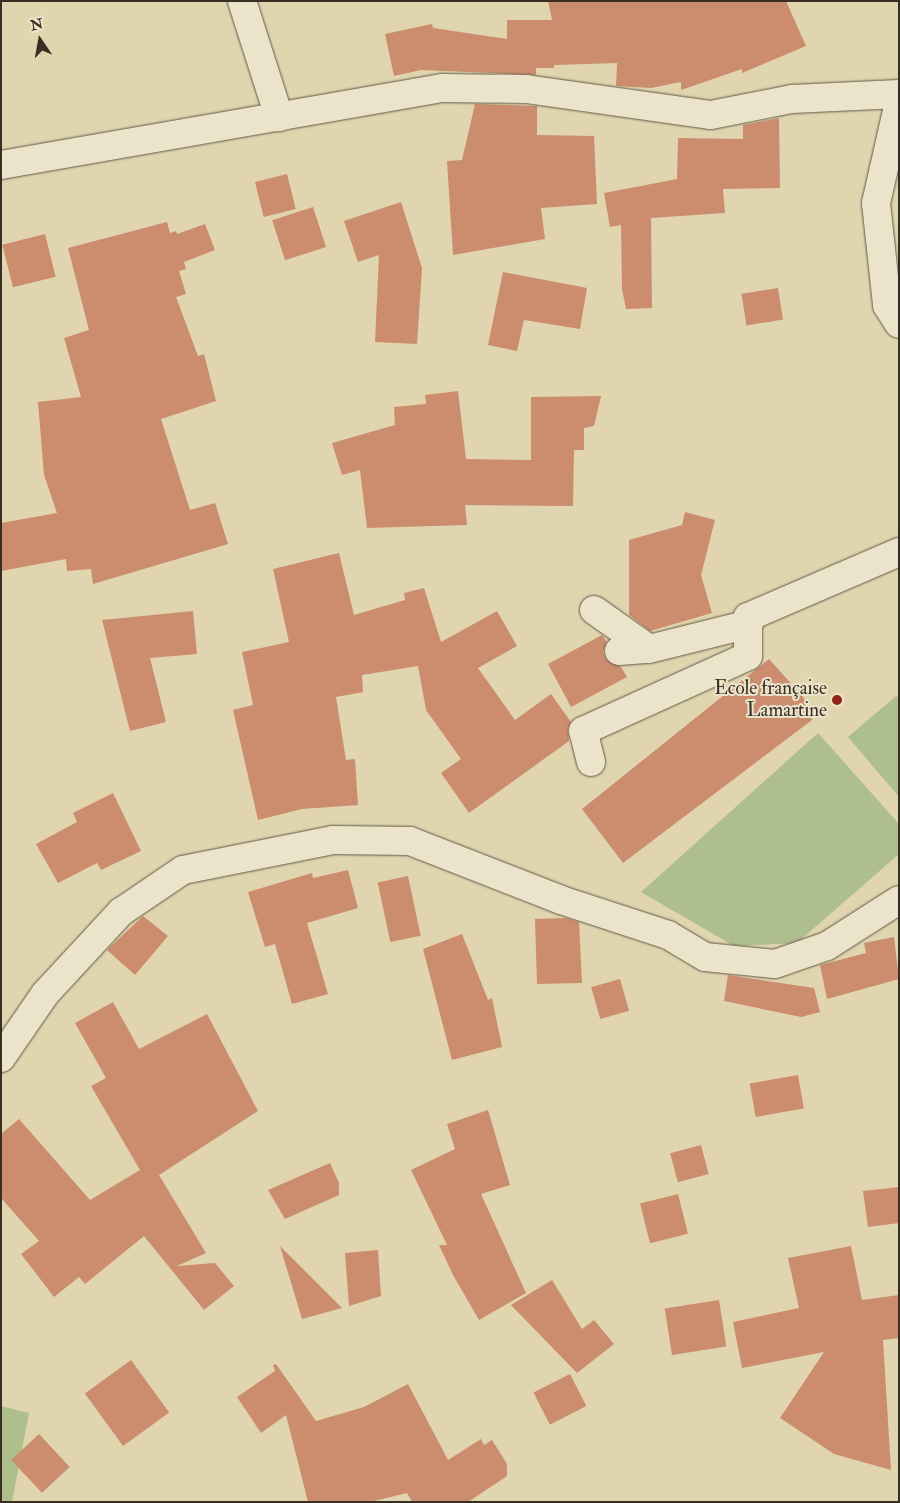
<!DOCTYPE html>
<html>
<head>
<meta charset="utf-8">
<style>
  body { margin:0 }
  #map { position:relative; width:900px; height:1503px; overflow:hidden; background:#e0d5af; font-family:"IM FELL Double Pica",serif }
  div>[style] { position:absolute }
  .green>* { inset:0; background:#afbe8d }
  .building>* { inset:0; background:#cb8d6e; transform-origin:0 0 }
  .roads { filter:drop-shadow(0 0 1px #625847) drop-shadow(0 0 1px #625847) }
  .minor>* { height:28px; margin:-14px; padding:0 14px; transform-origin:14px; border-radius:14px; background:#ebe4cb }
  .dots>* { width:14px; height:14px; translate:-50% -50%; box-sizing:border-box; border:2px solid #ebe4cb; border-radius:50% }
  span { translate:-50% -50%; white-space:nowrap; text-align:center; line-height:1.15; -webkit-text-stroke:4px #ebe4cb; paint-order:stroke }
  .poi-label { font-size:19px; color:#382e24 }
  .right { translate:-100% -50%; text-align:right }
  .frame { position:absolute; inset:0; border:2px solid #382e24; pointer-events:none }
  .north { position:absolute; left:15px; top:15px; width:50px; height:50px; -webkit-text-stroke:4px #ebe4cb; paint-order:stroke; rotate:348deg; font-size:14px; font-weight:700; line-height:20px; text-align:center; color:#382e24 }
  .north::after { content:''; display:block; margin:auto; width:18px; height:22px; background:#382e24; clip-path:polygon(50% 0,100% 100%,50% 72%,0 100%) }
</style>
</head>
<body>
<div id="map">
  <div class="green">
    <i style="clip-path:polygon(896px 696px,899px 698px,899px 797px,848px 737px)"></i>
    <i style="clip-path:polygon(818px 733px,899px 824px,899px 854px,797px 943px,734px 946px,641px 892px)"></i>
    <i style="clip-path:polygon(1px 1406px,29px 1413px,12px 1502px,1px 1502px)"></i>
  </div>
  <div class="building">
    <i style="clip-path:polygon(548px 1px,786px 1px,806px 46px,742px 73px,742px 69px,681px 90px,681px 82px,651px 88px,616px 86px,617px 63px,554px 65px,554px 68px,536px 68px,536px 75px,421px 70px,394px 76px,385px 34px,432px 24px,433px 28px,507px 39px,507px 20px,552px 20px)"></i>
    <i style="clip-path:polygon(475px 104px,537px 106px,537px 135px,594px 136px,597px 204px,541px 208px,545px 239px,453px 255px,447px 161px,462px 160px)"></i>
    <i style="clip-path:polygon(779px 118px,780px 188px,723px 189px,725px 213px,651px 218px,652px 308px,626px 309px,622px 289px,621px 225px,610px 227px,604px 193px,677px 179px,678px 138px,743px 139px,743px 125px)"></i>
    <i style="left:287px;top:174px;width:36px;height:33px;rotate:76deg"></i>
    <i style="clip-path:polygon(401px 202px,422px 268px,417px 344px,375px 342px,379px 255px,358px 262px,344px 221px)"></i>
    <i style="left:313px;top:207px;width:42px;height:43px;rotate:72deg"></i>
    <i style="clip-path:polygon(167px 222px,170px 233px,176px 231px,177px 234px,205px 224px,215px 250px,184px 262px,186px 269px,179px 271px,186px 294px,176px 297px,198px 356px,204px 354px,216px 401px,161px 419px,190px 510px,215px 503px,228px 544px,93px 584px,91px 569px,67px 571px,66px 559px,1px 571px,1px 523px,57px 513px,44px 475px,38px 402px,81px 397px,64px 338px,89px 330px,68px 248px)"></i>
    <i style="left:45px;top:234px;width:44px;height:44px;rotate:76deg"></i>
    <i style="clip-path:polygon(503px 272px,587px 288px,580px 329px,524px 320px,517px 351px,488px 345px)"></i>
    <i style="left:778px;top:288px;width:32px;height:37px;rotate:81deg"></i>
    <i style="clip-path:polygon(458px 391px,466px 459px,531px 460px,531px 397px,601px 396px,594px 426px,584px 428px,584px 450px,574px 450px,573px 506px,465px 505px,467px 525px,367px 528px,360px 470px,342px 475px,332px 443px,395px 425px,394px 407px,426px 404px,425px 395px)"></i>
    <i style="clip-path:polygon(685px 512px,715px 520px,701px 575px,712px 613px,650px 631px,629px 615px,629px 540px,682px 525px)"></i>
    <i style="clip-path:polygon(339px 553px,354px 615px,405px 600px,404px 593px,424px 588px,441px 642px,497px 611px,517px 646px,478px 668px,515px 720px,551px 694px,571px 722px,568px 728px,569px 741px,469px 813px,441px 773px,461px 759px,426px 710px,418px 666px,362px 675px,363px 692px,336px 697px,346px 760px,355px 759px,358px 805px,302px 809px,258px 820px,233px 710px,253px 705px,242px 652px,289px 642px,273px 569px)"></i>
    <i style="clip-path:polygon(193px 611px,197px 654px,150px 658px,166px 722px,130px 731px,102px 620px)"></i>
    <i style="clip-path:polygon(602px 635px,607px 642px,603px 652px,606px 659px,621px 667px,627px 677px,571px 707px,548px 664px)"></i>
    <i style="clip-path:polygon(769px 659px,804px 698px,812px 720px,623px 863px,582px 809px)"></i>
    <i style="clip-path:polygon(113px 793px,141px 851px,101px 870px,97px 863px,58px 883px,36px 844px,77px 822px,73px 813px)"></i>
    <i style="clip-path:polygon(348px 870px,358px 908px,307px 923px,328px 994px,292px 1004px,275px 944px,265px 947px,248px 892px,312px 873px,313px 878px)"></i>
    <i style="left:408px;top:876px;width:61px;height:31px;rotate:78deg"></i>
    <i style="clip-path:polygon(143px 916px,168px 936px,135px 975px,107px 950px)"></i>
    <i style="clip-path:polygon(566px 918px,579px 922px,582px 983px,537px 984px,535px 919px)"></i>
    <i style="clip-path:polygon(462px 934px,488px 1000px,492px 998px,502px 1047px,452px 1060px,423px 949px)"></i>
    <i style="clip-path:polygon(894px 937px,899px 979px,827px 999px,820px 965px,866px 953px,864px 943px)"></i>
    <i style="clip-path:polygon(728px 975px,814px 988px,820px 1012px,801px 1017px,724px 1001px)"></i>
    <i style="left:620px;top:979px;width:33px;height:30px;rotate:74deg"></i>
    <i style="clip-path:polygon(113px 1002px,139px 1049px,207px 1014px,258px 1111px,159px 1175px,206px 1253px,177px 1266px,215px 1263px,234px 1286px,204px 1310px,144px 1236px,85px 1284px,79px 1277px,54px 1297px,21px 1254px,39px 1241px,1px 1198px,1px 1134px,19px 1119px,90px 1200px,140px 1170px,91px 1086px,106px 1078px,75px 1023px)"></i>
    <i style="left:798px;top:1075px;width:34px;height:49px;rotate:80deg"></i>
    <i style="clip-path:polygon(488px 1110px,510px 1185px,481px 1194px,526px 1293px,479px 1320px,453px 1275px,439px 1245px,447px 1245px,411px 1170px,455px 1149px,447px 1124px)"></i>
    <i style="left:701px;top:1145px;width:30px;height:32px;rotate:75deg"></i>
    <i style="clip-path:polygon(330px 1163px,339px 1183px,339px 1195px,285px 1219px,268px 1190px)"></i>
    <i style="clip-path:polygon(899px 1187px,899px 1223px,868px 1227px,863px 1191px)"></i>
    <i style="left:678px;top:1194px;width:41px;height:39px;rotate:76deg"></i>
    <i style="clip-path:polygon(280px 1246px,342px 1308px,302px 1319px)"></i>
    <i style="clip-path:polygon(851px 1246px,862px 1300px,899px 1295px,899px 1338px,883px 1340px,891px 1470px,834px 1454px,780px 1418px,824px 1352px,742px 1368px,733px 1322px,799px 1308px,788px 1258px)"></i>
    <i style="clip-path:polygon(378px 1250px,381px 1296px,349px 1306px,345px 1253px)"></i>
    <i style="clip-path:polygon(552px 1280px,582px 1329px,594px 1320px,614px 1344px,577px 1373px,511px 1305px)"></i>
    <i style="left:719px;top:1300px;width:47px;height:55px;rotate:81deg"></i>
    <i style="left:131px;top:1360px;width:65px;height:57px;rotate:54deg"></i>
    <i style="clip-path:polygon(276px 1364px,316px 1421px,364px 1407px,408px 1384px,448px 1460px,481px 1439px,484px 1445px,492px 1440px,507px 1464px,507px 1476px,468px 1502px,412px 1502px,407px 1493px,370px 1502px,308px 1502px,286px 1415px,261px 1433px,237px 1397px,275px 1371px,273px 1365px)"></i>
    <i style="left:570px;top:1374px;width:36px;height:41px;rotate:63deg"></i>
    <i style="left:39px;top:1434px;width:45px;height:38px;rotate:47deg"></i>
  </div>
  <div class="roads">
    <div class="minor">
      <i style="left:242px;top:1px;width:122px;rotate:72.3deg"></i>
      <i style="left:899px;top:102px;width:104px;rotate:102.8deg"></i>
      <i style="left:876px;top:203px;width:103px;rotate:83.8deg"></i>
      <i style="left:887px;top:305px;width:22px;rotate:58deg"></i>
      <i style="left:1px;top:165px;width:449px;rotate:-9.9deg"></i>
      <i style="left:443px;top:88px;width:83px;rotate:0.7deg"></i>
      <i style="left:526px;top:89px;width:187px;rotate:8deg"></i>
      <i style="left:711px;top:115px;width:83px;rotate:-11.2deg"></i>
      <i style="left:792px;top:99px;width:107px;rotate:-2.7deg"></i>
      <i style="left:594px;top:610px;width:67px;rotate:35.3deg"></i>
      <i style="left:619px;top:651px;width:30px;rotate:-4deg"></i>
      <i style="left:649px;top:649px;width:103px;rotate:-14deg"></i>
      <i style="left:591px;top:762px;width:32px;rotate:-104deg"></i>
      <i style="left:583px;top:731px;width:181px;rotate:-24.4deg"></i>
      <i style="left:748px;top:656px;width:39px;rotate:-90deg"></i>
      <i style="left:748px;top:617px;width:164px;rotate:-23.3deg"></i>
      <i style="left:1px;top:1058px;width:78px;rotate:-55.5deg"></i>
      <i style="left:45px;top:994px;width:112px;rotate:-47.2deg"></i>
      <i style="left:121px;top:912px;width:75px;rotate:-34.1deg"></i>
      <i style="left:183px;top:870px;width:153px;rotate:-11.3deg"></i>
      <i style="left:333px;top:840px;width:77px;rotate:0.7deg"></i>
      <i style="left:410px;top:841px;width:162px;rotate:21.3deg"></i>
      <i style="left:561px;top:900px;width:113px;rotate:18.1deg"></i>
      <i style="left:668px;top:935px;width:43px;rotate:30.7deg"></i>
      <i style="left:705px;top:957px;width:70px;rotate:5.7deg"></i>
      <i style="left:775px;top:964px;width:55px;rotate:-19.1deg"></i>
      <i style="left:827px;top:946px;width:85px;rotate:-32.6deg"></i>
    </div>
  </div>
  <div class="dots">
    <i style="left:837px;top:700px;background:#8f2418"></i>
  </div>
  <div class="poi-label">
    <span class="right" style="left:827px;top:700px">Ecole française<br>Lamartine</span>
  </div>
  <div class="frame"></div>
  <div class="north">N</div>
</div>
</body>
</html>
